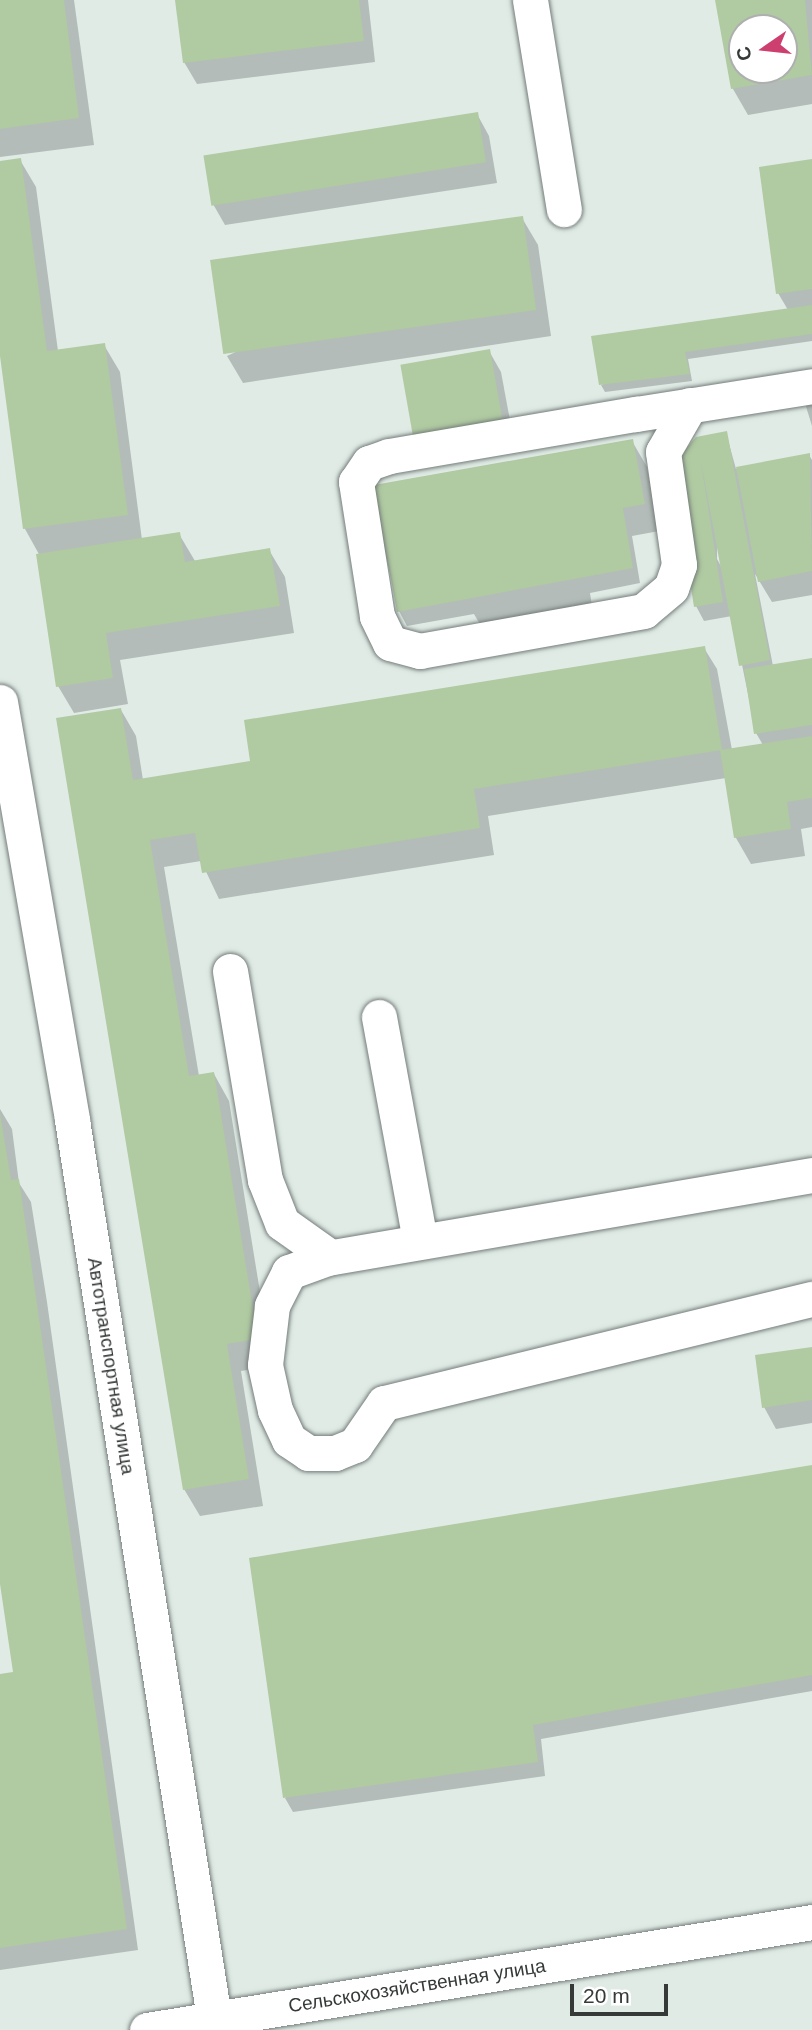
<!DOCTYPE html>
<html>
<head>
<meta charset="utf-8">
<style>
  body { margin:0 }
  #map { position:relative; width:812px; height:2030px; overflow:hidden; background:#e0ebe6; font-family:Arial,sans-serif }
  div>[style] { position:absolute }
  .shadow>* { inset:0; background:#0003 }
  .building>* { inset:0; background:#b0caa2; transform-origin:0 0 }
  .roads { filter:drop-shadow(0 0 2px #747d79) drop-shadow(0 0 2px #747d79) }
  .minor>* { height:35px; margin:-17.5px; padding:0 17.5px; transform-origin:17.5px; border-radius:17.5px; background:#fff }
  span { translate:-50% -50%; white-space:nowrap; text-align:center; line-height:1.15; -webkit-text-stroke:5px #fff; paint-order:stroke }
  .street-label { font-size:19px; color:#353937 }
  .north { position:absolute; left:728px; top:14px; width:70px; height:70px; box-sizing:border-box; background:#fff; border:2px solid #aeb0af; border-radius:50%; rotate:256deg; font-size:19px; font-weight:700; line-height:28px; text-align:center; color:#353937 }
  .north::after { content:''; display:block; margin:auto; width:24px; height:32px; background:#cc3f6e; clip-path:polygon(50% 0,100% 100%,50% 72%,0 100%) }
  .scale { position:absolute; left:570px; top:1984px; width:98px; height:32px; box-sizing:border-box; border:4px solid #353937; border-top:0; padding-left:9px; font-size:21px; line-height:24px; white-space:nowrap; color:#353937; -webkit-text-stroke:5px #fff; paint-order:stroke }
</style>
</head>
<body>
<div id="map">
  <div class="shadow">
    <i style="clip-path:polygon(0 0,74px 0,94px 145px,0 157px)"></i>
    <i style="clip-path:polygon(177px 0,368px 0,375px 62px,197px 84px,184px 62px)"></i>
    <i style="clip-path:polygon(evenodd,717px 0,812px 0,812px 104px,748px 115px,733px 89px,717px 0,742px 28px,784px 28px,784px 70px,742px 70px,742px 28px)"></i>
    <i style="clip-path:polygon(477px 114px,489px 136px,497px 183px,225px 225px,213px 204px)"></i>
    <i style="clip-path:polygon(20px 160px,36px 187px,58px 351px,104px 345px,120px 372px,142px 540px,179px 534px,195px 561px,269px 550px,285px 577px,294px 633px,120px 660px,128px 704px,74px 713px,58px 686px,40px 556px,25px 529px,0 342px,0 163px)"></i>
    <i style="clip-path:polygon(812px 161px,812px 341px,688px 359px,692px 381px,605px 392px,601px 385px,788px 310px,778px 293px)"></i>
    <i style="clip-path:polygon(522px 218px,538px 245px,551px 336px,243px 383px,227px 356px)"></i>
    <i style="clip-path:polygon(489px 351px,501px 372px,514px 442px,427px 457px)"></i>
    <i style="clip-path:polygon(812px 398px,812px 426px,804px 400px)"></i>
    <i style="clip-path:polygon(evenodd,726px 433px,736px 469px,809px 455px,812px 460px,812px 595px,772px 602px,755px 574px,773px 666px,812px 659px,812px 827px,801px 829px,805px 856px,751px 864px,736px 838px,726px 778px,488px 816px,494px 855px,219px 899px,201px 861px,164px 867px,199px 1076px,214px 1074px,229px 1101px,272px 1366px,241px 1371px,263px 1506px,200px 1516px,184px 1489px,121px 710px,136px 736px,143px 780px,252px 762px,704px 648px,717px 669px,732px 750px,763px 745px,756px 733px,732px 616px,704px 621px,696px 606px,674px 465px,726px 433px,717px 539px,722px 568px,717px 559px,717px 539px)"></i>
    <i style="clip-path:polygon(632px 441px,647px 467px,659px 531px,632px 536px,640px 583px,590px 593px,592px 606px,481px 626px,474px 614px,407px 626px,399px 611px,384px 548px,376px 487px)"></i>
    <i style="clip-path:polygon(0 1109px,12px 1129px,19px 1183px,31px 1202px,47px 1302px,138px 1950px,0 1970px,0 1675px,15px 1673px,0 1572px)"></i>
    <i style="clip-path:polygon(812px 1348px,812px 1423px,776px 1429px,764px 1407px)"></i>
    <i style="clip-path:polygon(812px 1467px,812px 1691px,541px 1739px,545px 1776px,293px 1812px,285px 1798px)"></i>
  </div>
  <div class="building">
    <i style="clip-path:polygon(0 0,64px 0,79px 118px,0 129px)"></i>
    <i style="clip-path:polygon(175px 0,359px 0,364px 41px,183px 63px)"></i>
    <i style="clip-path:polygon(evenodd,715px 0,805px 0,812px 75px,731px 89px,715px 0,742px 28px,784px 28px,784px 70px,742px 70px,742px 28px)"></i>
    <i style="left:478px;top:112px;width:51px;height:278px;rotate:81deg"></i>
    <i style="clip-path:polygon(21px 158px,47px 351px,105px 343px,128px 515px,23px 529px,0 356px,0 161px)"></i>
    <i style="clip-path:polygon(812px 159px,812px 289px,776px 294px,759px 167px)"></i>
    <i style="left:523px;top:216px;width:95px;height:316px;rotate:82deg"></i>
    <i style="clip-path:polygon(812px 305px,812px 334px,685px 352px,690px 374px,599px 385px,591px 336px)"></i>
    <i style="left:490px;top:349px;width:73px;height:91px;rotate:80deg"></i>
    <i style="clip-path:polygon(727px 431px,770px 660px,739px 666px,701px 462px,723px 602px,694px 607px,672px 465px,696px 437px)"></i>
    <i style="clip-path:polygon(633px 439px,645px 504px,623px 508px,633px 568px,397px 612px,374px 485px)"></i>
    <i style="clip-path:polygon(810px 453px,812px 571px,758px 582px,736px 467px)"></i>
    <i style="clip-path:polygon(180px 532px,185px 562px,270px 548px,280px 606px,106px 633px,113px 678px,56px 687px,36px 554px)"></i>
    <i style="clip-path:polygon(705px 646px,722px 750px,474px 789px,480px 828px,202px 873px,195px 833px,150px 840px,189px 1076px,214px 1072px,258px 1339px,227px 1344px,249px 1479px,183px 1490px,56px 718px,121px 708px,133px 780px,250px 761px,244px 720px)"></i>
    <i style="clip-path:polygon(812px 658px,812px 725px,754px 734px,744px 669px)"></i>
    <i style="clip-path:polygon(812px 736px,812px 798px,787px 802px,791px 829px,734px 838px,720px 750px)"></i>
    <i style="clip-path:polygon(0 1113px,11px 1180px,19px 1179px,127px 1929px,0 1948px,0 1674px,13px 1672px,0 1584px)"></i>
    <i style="clip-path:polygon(812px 1347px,812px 1400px,762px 1408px,755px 1355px)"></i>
    <i style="clip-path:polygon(812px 1465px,812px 1675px,533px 1725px,538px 1762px,283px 1798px,249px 1558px)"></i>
  </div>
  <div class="roads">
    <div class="minor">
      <i style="left:530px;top:0;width:212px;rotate:80.8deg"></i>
      <i style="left:690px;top:405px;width:54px;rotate:119.9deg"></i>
      <i style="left:663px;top:452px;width:114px;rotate:81.9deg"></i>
      <i style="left:679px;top:565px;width:24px;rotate:109deg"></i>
      <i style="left:671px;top:588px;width:35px;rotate:140deg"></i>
      <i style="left:644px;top:611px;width:228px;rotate:169.9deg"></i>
      <i style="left:420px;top:651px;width:31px;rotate:-165deg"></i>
      <i style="left:390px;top:643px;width:30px;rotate:-116deg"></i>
      <i style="left:377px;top:616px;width:136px;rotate:-98.9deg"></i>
      <i style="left:356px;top:482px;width:23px;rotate:-56deg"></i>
      <i style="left:369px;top:463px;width:21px;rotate:-19deg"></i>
      <i style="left:389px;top:456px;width:251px;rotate:-9.7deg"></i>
      <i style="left:636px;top:414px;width:178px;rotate:-9deg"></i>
      <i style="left:0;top:702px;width:424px;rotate:80.2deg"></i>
      <i style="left:72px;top:1120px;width:921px;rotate:81.01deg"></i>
      <i style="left:230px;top:971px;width:212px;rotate:80.5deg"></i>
      <i style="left:265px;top:1180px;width:46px;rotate:68.4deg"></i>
      <i style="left:282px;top:1223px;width:59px;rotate:35.3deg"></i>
      <i style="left:379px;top:1017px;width:228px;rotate:79.6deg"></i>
      <i style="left:812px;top:1175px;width:489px;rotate:170.3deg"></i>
      <i style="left:330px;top:1257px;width:44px;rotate:159.9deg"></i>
      <i style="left:289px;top:1272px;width:38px;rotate:117deg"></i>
      <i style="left:272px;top:1306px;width:59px;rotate:96.8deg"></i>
      <i style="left:265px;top:1365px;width:46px;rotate:77.5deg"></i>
      <i style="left:275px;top:1410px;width:33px;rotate:65deg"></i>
      <i style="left:289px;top:1440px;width:23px;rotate:34deg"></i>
      <i style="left:308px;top:1453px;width:27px"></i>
      <i style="left:335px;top:1453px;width:22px;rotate:-22deg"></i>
      <i style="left:355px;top:1445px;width:51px;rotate:-55.4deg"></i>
      <i style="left:384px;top:1403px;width:440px;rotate:-13.7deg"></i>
      <i style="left:147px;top:2030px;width:674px;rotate:-9.22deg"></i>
    </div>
  </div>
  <div class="street-label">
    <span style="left:111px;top:1366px;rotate:81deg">Автотранспортная улица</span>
    <span style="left:417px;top:1986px;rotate:-9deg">Сельскохозяйственная улица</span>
  </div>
  <div class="north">С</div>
  <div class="scale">20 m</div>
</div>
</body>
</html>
